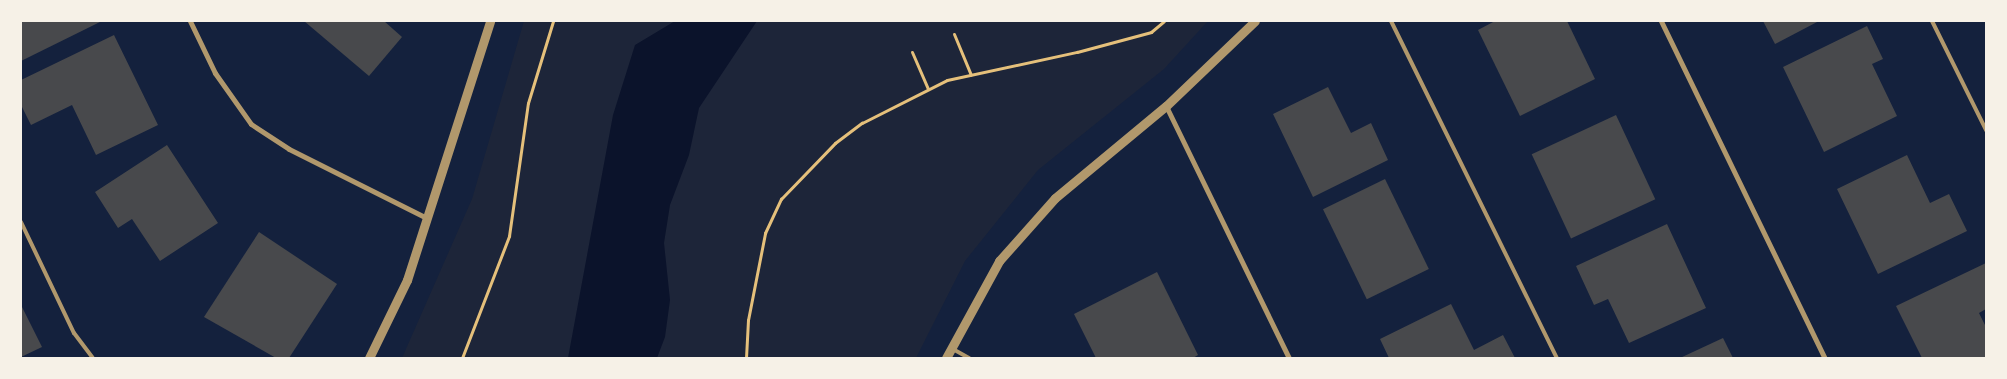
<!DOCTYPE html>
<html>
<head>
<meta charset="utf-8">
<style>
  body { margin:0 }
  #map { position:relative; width:2007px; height:379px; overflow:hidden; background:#14213d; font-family:Commissioner,sans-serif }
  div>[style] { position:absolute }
  .green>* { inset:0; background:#1d2539 }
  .water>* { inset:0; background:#0b132b }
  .building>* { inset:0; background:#48494c; transform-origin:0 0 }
  .path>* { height:3px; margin:-1.5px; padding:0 1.5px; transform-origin:1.5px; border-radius:1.5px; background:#e5c07b }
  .service>* { height:4px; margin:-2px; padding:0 2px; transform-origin:2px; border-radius:2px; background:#b1986c }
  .minor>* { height:5px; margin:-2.5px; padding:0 2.5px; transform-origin:2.5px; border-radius:2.5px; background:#b1986c }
  .tertiary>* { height:9px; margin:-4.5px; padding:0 4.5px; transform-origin:4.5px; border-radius:4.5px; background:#b1986c }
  span { translate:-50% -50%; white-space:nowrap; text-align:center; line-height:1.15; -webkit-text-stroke:5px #f6f1e7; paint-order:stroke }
  .frame { position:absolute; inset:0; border:22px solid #f6f1e7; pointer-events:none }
</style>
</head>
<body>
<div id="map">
  <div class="green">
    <i style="clip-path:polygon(524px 21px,1208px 21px,1164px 69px,1038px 170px,965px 261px,916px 358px,402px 358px,472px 199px)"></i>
  </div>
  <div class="water">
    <i style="clip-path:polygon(675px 21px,757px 21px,699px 108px,689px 155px,670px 205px,664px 243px,670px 300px,665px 337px,657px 358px,568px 358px,613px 115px,635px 45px)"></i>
  </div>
  <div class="building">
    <i style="clip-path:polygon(21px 21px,102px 21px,21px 61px)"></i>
    <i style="clip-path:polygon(304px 21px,384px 21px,402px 37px,369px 76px)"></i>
    <i style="clip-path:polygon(1495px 21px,1567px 21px,1595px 79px,1520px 116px,1478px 30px)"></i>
    <i style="clip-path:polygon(1763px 21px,1819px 21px,1775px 44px)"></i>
    <i style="clip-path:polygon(1867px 26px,1883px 59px,1872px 64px,1897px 116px,1824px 152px,1783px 67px)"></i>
    <i style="clip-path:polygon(114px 35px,158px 125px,96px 155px,72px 105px,31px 125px,21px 105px,21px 80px)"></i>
    <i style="clip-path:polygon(1328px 87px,1351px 133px,1371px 123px,1388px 160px,1313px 197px,1273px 114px)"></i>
    <i style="left:1616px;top:115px;width:93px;height:93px;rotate:65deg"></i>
    <i style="clip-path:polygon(167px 145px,218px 223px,160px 261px,132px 219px,118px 228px,95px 192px)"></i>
    <i style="clip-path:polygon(1907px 155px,1930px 203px,1949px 194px,1967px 231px,1878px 274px,1837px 189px)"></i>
    <i style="left:1385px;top:179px;width:100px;height:69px;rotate:64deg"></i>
    <i style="clip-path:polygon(1667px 224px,1706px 308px,1629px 343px,1608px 299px,1594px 305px,1576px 266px)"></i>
    <i style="clip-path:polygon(259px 232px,337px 284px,289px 358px,276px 358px,204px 317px)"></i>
    <i style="clip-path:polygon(1986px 263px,1986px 309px,1979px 313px,1986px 327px,1986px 358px,1922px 358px,1896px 306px)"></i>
    <i style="clip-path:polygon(1157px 272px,1198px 355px,1193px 358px,1096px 358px,1074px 314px)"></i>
    <i style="clip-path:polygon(1451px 304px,1474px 350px,1503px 335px,1515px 358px,1389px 358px,1380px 339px)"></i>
    <i style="clip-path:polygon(21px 305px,42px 347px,21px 357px)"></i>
    <i style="clip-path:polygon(1723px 338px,1733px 358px,1680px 358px)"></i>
  </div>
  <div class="path">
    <i style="left:954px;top:34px;width:44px;rotate:67.5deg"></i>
    <i style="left:912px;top:52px;width:40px;rotate:66.6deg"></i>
    <i style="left:462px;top:358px;width:131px;rotate:-68.9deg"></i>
    <i style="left:509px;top:236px;width:134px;rotate:-81.9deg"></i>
    <i style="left:528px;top:103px;width:86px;rotate:-73deg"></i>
    <i style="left:746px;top:358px;width:38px;rotate:-87deg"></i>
    <i style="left:748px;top:320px;width:89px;rotate:-78.9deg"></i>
    <i style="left:765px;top:233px;width:38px;rotate:-65deg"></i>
    <i style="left:781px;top:199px;width:78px;rotate:-46deg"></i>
    <i style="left:835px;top:143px;width:34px;rotate:-37deg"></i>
    <i style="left:862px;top:123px;width:95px;rotate:-26.8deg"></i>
    <i style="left:947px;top:80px;width:133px;rotate:-12.2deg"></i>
    <i style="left:1077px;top:52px;width:77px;rotate:-15.1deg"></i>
    <i style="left:1151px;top:32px;width:17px;rotate:-40deg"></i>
  </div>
  <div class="service">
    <i style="left:1391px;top:21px;width:376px;rotate:63.8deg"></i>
    <i style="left:1932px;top:21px;width:122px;rotate:63.6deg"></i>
    <i style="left:21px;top:222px;width:123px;rotate:64.5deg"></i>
    <i style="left:74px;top:333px;width:31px;rotate:53deg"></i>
    <i style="left:951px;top:348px;width:21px;rotate:29deg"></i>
  </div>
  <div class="minor">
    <i style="left:190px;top:21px;width:58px;rotate:64.3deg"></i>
    <i style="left:215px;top:73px;width:62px;rotate:54.8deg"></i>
    <i style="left:251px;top:124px;width:45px;rotate:33.3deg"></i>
    <i style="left:289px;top:149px;width:154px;rotate:26.6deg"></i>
    <i style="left:1661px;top:21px;width:375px;rotate:64.1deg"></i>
    <i style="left:1166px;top:106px;width:280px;rotate:64deg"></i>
  </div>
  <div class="tertiary">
    <i style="left:369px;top:358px;width:87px;rotate:-64deg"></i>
    <i style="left:407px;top:280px;width:272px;rotate:-72.2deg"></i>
    <i style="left:946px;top:358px;width:111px;rotate:-61.3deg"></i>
    <i style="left:999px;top:261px;width:84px;rotate:-48.4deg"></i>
    <i style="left:1055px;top:198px;width:144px;rotate:-39.7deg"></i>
    <i style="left:1166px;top:106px;width:123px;rotate:-43.7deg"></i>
  </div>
  <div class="frame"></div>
</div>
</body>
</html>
